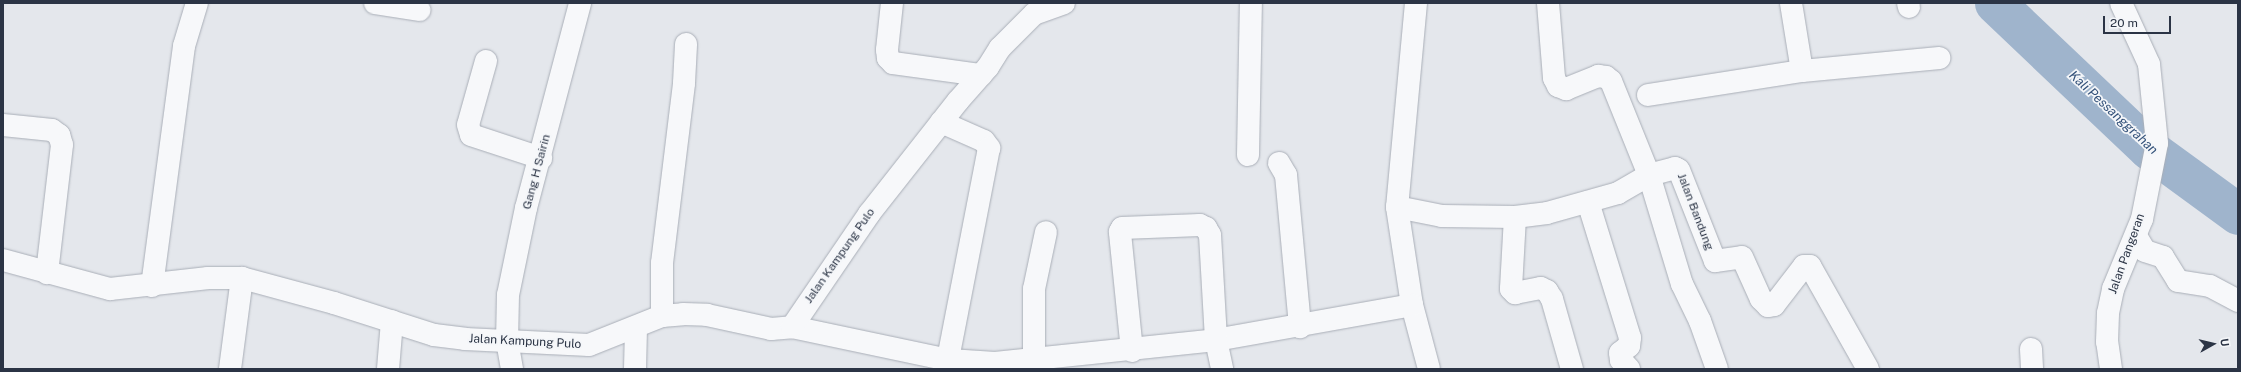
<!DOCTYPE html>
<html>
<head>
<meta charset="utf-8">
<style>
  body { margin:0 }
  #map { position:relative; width:2241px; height:372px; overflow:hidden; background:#e4e7ec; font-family:"Public Sans",sans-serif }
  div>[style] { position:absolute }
  .river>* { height:41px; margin:-20.5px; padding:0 20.5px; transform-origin:20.5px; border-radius:20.5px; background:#9fb4cc }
  .roads { filter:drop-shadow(0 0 1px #a9aeb7) drop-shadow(0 0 1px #a9aeb7) }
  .minor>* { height:22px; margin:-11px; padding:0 11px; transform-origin:11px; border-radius:11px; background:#f7f8fa }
  .tertiary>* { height:22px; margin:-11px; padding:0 11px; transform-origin:11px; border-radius:11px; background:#f7f8fa }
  span { translate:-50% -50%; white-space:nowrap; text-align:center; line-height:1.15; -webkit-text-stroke:3.5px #f4f6f9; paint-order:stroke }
  .street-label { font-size:12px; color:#2b3445 }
  .water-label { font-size:13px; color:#34527a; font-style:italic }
  .frame { position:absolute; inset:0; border:4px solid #2b3445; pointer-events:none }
  .north { position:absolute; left:2193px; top:324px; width:40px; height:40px; -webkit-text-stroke:3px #f4f6f9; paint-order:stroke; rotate:82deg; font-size:11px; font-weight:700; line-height:16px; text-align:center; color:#2b3445 }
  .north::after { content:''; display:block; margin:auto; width:14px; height:18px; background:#2b3445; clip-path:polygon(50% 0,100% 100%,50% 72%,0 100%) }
  .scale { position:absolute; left:2103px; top:16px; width:68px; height:18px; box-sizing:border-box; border:2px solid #2b3445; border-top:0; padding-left:5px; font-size:12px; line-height:14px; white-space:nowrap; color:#2b3445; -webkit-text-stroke:3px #f4f6f9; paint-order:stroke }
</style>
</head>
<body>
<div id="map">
  <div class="river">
    <i style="left:1995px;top:3px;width:212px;rotate:43.5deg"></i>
    <i style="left:2149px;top:149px;width:110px;rotate:36.1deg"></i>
  </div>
  <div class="roads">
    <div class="minor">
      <i style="left:375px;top:3px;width:45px;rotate:9deg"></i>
      <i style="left:892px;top:3px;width:47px;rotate:96.1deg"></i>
      <i style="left:887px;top:50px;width:8px;rotate:83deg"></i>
      <i style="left:888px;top:58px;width:7px;rotate:45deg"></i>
      <i style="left:893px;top:63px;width:89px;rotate:7.8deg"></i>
      <i style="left:1416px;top:3px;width:205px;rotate:95.3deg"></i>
      <i style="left:1397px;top:207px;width:99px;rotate:81.3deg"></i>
      <i style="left:1412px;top:305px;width:66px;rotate:75.1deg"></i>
      <i style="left:1548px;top:3px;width:75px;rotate:85.4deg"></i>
      <i style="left:1554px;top:78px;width:9px;rotate:63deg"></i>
      <i style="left:1558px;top:86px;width:9px;rotate:21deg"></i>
      <i style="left:1566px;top:89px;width:35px;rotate:-22deg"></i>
      <i style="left:1598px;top:76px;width:8px;rotate:7deg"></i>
      <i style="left:1606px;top:77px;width:6px;rotate:39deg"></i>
      <i style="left:1611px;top:81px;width:101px;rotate:68deg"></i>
      <i style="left:1649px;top:175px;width:114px;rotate:73.2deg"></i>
      <i style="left:1682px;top:284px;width:41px;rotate:64.1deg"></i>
      <i style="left:1700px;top:321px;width:51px;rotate:70.5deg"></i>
      <i style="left:1908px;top:3px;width:4px;rotate:76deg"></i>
      <i style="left:486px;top:61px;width:66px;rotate:105.7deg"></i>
      <i style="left:468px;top:125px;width:10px;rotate:73deg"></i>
      <i style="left:471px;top:135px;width:74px;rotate:18.2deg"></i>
      <i style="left:1802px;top:71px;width:138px;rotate:-5.4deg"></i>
      <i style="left:1648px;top:95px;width:156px;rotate:-8.9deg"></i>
      <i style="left:1802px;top:71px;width:69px;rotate:-99.2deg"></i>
      <i style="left:941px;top:122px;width:47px;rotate:23.8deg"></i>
      <i style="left:984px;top:141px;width:9px;rotate:54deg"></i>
      <i style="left:989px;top:148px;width:225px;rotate:101deg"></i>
      <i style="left:3px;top:125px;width:49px;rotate:5.8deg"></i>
      <i style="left:52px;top:130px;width:9px;rotate:36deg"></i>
      <i style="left:59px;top:135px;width:10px;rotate:73deg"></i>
      <i style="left:62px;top:145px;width:129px;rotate:96.7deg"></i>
      <i style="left:1248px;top:155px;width:152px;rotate:-88.9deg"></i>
      <i style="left:1279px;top:163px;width:14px;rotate:60deg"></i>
      <i style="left:1286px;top:175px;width:153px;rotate:84.7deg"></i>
      <i style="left:1588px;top:202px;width:142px;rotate:72.8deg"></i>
      <i style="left:1630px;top:338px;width:8px;rotate:97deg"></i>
      <i style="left:1629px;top:346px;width:11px;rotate:142deg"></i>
      <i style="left:1620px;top:353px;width:7px;rotate:82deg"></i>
      <i style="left:1621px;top:360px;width:12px;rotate:48deg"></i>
      <i style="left:1397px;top:207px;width:46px;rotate:11.3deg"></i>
      <i style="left:1442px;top:216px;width:73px;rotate:0.8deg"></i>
      <i style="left:1515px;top:217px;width:32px;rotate:-7deg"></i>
      <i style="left:1547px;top:213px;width:74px;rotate:-15.7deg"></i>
      <i style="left:1618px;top:193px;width:36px;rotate:-30deg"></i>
      <i style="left:1649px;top:175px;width:27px;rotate:-15deg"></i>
      <i style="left:1675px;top:168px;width:4px;rotate:27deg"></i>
      <i style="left:1679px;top:170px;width:98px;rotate:68.4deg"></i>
      <i style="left:1715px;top:261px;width:27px;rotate:-8deg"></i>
      <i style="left:1742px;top:257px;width:46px;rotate:65.7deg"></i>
      <i style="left:1761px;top:299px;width:10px;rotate:45deg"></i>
      <i style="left:1768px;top:306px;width:6px;rotate:-9deg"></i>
      <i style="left:1774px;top:305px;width:49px;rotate:-52.4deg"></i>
      <i style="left:1804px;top:266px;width:6px"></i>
      <i style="left:1810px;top:266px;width:118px;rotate:60.6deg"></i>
      <i style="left:1515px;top:217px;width:72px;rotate:93.2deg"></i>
      <i style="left:1511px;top:289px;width:6px;rotate:45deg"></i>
      <i style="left:1515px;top:293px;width:26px;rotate:-11deg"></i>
      <i style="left:1541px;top:288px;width:7px;rotate:27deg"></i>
      <i style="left:1547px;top:291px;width:9px;rotate:58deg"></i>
      <i style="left:1552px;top:299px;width:73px;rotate:74.1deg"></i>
      <i style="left:2136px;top:236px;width:17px;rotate:59deg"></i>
      <i style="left:2145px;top:251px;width:19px;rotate:18deg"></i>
      <i style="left:2163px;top:257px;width:28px;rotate:58deg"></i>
      <i style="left:2178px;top:281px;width:32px;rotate:9deg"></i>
      <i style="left:2210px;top:286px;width:32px;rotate:28deg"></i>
      <i style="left:152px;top:286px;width:242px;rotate:-82.4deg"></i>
      <i style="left:184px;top:46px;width:45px;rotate:-73.2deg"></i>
      <i style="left:662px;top:316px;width:53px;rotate:-90deg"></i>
      <i style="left:662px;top:263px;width:181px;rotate:-83deg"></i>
      <i style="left:684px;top:83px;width:39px;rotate:-87deg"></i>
      <i style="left:792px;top:327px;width:160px;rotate:11.9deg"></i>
      <i style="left:949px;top:360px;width:46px;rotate:3.7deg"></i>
      <i style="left:995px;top:363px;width:222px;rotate:-5.9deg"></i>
      <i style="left:1216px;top:340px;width:199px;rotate:-10.1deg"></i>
      <i style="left:2031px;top:349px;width:20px;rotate:87deg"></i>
      <i style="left:1132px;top:351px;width:120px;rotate:-95.8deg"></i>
      <i style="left:1120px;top:232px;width:4px;rotate:-63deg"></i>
      <i style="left:1122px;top:228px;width:78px;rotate:-2.2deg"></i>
      <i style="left:1200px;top:225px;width:7px;rotate:27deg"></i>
      <i style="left:1206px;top:228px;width:8px;rotate:60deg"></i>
      <i style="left:1210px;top:235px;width:105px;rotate:86.7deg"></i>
      <i style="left:1216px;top:340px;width:30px;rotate:78deg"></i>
      <i style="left:1034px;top:361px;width:72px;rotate:-90deg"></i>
      <i style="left:1034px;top:289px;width:58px;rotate:-78.1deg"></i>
      <i style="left:230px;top:369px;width:92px;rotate:-82.5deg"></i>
      <i style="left:388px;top:369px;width:48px;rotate:-85.2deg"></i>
      <i style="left:512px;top:369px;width:27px;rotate:-100deg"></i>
      <i style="left:507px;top:342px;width:47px;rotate:-88.8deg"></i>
      <i style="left:508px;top:295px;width:89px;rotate:-78.3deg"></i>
      <i style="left:526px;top:208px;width:212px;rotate:-75.2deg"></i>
      <i style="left:635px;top:369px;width:42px;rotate:-88.6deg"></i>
      <i style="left:2111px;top:369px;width:27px;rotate:-98deg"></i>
      <i style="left:2107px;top:342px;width:29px;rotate:-88deg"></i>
      <i style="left:2108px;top:313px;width:25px;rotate:-78deg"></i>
      <i style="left:2113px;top:289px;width:76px;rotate:-67.5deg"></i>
      <i style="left:2142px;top:219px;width:77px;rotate:-78.8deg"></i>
      <i style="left:2157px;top:143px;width:79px;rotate:-95.8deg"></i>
      <i style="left:2149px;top:64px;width:67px;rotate:-114.7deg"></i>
    </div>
    <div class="tertiary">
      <i style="left:3px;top:260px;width:111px;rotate:15.2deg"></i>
      <i style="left:110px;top:289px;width:99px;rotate:-6.4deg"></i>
      <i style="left:208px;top:278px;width:34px"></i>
      <i style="left:242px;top:278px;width:95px;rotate:15.2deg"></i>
      <i style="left:334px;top:303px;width:105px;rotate:17.7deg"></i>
      <i style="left:434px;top:335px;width:31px;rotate:7deg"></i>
      <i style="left:465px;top:339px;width:124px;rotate:2.8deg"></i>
      <i style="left:589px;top:345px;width:79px;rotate:-21.7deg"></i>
      <i style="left:662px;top:316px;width:21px;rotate:-5deg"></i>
      <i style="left:683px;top:314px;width:24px;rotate:2deg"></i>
      <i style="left:707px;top:315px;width:66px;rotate:12.3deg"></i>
      <i style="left:771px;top:329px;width:21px;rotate:-5deg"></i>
      <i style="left:792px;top:327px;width:137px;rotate:-55.7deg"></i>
      <i style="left:869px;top:214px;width:144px;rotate:-51.8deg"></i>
      <i style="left:958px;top:101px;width:45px;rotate:-48.6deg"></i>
      <i style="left:988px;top:67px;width:22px;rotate:-58deg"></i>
      <i style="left:1000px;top:48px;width:48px;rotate:-45deg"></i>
      <i style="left:1034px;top:14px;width:32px;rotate:-20deg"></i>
    </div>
  </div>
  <div class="street-label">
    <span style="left:537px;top:172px;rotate:-75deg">Gang H Sairin</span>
    <span style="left:1695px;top:212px;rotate:69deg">Jalan Bandung</span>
    <span style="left:2127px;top:254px;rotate:-70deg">Jalan Pangeran</span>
    <span style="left:840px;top:256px;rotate:-55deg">Jalan Kampung Pulo</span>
    <span style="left:525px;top:342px;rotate:3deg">Jalan Kampung Pulo</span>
  </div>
  <div class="water-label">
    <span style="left:2113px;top:113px;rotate:43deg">Kali Pessanggrahan</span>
  </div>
  <div class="frame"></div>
  <div class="north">U</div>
  <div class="scale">20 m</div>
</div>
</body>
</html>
